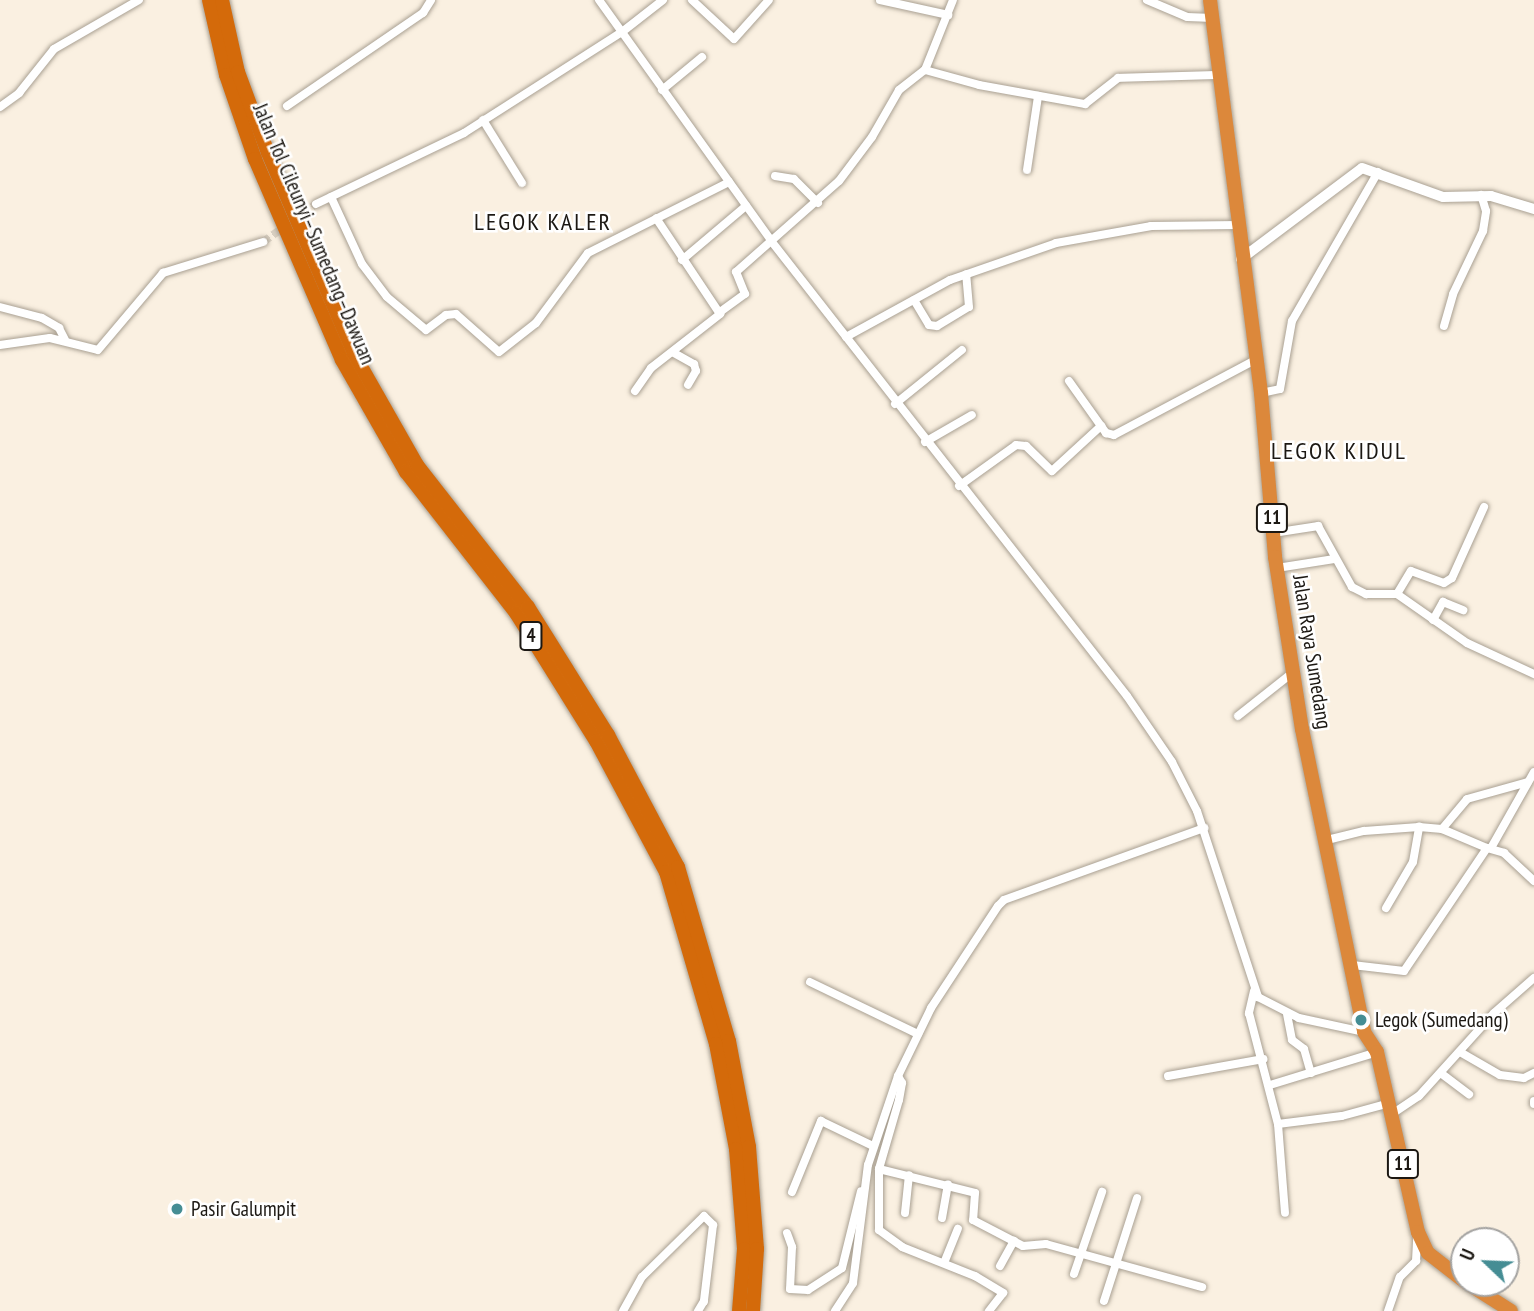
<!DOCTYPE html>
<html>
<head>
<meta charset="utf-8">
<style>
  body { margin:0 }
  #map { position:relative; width:1534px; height:1311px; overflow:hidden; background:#faf0e1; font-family:"PT Sans Narrow",sans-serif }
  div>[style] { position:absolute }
  .minor-tunnel>* { height:8px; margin-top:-4px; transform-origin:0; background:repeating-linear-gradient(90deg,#d9d0c2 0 8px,transparent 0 12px) }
  .roads { filter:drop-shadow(0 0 2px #a9a092) drop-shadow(0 0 2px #a9a092) }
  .minor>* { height:8px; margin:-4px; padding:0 4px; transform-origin:4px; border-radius:4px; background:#fff }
  .tertiary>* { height:10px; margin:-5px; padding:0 5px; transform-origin:5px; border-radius:5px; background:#fff }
  .trunk>* { height:14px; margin:-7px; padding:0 7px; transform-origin:7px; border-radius:7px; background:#dc883b }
  .motorway>* { height:14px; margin:-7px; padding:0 7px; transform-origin:7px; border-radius:7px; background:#d46a0a }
  .dots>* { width:19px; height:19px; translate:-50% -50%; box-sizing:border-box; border:4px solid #fff; border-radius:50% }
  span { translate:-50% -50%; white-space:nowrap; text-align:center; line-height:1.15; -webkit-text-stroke:5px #fff; paint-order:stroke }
  .shield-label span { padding:2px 5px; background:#fff; border:2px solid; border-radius:5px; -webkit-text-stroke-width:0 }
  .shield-label { font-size:19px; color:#1c1813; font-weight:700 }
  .street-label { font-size:21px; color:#1c1813 }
  .poi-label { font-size:21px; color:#1c1813 }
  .left { translate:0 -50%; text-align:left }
  .quarter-label { font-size:24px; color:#1c1813; letter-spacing:2px }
  .north { position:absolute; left:1450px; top:1227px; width:70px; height:70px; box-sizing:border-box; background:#fff; border:2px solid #a4a3a1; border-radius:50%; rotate:293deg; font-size:19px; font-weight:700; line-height:28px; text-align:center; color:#1c1813 }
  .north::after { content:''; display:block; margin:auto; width:24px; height:32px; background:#458d94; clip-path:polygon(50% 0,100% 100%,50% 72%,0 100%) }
</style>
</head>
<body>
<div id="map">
  <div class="minor-tunnel">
    <i style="left:263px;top:242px;width:65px;rotate:-35.6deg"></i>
  </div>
  <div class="roads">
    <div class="minor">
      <i style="left:599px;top:0;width:297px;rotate:54.4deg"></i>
      <i style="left:772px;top:242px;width:576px;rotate:51.98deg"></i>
      <i style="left:1127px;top:696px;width:80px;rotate:55.7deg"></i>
      <i style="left:1172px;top:762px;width:55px;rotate:63deg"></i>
      <i style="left:1197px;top:811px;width:196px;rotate:71.8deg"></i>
      <i style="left:1258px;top:997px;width:46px;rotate:27.1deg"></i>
      <i style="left:1299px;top:1018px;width:66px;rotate:12.2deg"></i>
      <i style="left:692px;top:0;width:57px;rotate:42.9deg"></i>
      <i style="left:734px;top:39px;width:52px;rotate:-48.1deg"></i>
      <i style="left:880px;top:0;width:70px;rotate:12.4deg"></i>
      <i style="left:1147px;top:0;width:43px;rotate:23deg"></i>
      <i style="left:1187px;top:17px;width:26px;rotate:2deg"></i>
      <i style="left:925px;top:70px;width:75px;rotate:-68.2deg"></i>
      <i style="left:662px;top:90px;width:52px;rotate:-39.5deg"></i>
      <i style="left:287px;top:106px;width:165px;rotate:-34.4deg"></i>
      <i style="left:423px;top:13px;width:15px;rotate:-58deg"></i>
      <i style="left:0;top:107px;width:24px;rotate:-36deg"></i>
      <i style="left:19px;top:93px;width:56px;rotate:-51.5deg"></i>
      <i style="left:54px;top:49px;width:98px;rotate:-30deg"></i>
      <i style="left:483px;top:120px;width:74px;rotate:58.2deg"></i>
      <i style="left:1027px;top:170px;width:75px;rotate:-81.5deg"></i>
      <i style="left:775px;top:176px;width:19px;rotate:9deg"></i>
      <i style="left:794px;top:179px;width:34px;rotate:45deg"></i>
      <i style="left:331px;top:197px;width:74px;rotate:65.2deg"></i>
      <i style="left:362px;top:264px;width:41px;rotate:52.9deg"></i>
      <i style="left:387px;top:297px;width:51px;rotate:40.2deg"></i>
      <i style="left:426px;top:330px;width:25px;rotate:-37deg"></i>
      <i style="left:446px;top:315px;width:10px;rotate:-6deg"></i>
      <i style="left:456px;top:314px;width:57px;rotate:41.5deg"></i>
      <i style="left:499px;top:352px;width:47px;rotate:-38.1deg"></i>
      <i style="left:536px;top:323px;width:87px;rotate:-53.4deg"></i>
      <i style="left:588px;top:253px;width:158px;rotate:-26.7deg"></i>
      <i style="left:316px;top:204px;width:164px;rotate:-25.6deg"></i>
      <i style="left:464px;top:133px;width:188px;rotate:-32.6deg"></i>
      <i style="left:622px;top:32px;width:52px;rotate:-38deg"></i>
      <i style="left:682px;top:260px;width:84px;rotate:-40.2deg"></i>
      <i style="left:914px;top:300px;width:29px;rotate:59deg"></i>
      <i style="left:929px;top:325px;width:8px;rotate:7deg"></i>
      <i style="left:937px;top:326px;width:37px;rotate:-31deg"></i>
      <i style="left:969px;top:307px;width:33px;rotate:-95deg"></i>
      <i style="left:0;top:307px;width:43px;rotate:14.7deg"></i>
      <i style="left:42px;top:318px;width:20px;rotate:30deg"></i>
      <i style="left:59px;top:328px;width:13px;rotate:63deg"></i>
      <i style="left:720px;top:312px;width:31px;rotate:-36deg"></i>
      <i style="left:745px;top:294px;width:24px;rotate:-112deg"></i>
      <i style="left:736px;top:272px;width:137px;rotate:-41.5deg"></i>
      <i style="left:839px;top:181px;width:55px;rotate:-53.1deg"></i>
      <i style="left:872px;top:137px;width:54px;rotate:-60.1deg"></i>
      <i style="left:899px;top:90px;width:33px;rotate:-38deg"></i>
      <i style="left:925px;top:70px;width:56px;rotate:15.5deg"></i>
      <i style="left:979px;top:85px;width:108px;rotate:10.2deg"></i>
      <i style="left:1085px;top:104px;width:42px;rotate:-38.2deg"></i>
      <i style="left:1118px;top:78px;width:102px;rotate:-1.7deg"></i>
      <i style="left:1444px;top:326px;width:33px;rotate:-74deg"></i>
      <i style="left:1453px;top:294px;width:70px;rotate:-64.5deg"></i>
      <i style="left:1483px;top:231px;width:20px;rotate:-81deg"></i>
      <i style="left:1486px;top:211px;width:17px;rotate:-107deg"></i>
      <i style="left:846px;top:337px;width:119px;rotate:-28.7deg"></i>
      <i style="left:950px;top:280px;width:112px;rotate:-19.2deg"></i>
      <i style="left:1056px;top:243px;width:97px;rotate:-10.1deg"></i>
      <i style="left:1151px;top:226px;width:88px;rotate:-0.7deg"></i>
      <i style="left:0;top:345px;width:50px;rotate:-8deg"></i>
      <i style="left:50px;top:338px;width:49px;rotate:14deg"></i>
      <i style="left:98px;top:350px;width:101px;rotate:-49.8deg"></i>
      <i style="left:163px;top:273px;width:105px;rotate:-17.2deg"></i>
      <i style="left:674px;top:353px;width:23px;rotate:29deg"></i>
      <i style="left:694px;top:364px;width:7px;rotate:74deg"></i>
      <i style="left:696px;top:371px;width:16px;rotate:120deg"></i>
      <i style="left:1069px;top:381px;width:64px;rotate:54.6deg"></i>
      <i style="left:1106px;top:433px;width:8px;rotate:14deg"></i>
      <i style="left:1114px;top:435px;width:162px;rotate:-28deg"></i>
      <i style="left:635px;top:391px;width:28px;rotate:-55deg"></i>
      <i style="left:651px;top:368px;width:88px;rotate:-38deg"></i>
      <i style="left:720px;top:314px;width:115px;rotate:-123.7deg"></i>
      <i style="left:1261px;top:393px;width:19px;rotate:-12deg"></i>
      <i style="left:1280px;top:389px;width:69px;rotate:-80deg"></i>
      <i style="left:1292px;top:321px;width:172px;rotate:-60deg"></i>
      <i style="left:895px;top:404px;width:86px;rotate:-38.9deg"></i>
      <i style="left:925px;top:442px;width:54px;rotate:-29.9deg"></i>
      <i style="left:959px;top:486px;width:70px;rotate:-35.7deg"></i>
      <i style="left:1016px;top:445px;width:10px;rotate:6deg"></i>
      <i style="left:1026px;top:446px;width:36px;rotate:44deg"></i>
      <i style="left:1052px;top:471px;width:67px;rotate:-42.6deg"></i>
      <i style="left:1273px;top:533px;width:46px;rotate:-8.8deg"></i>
      <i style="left:1318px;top:526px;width:70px;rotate:60.9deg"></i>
      <i style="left:1352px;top:587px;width:16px;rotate:27deg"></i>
      <i style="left:1366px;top:594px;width:31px"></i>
      <i style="left:1397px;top:594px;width:85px;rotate:35deg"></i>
      <i style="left:1467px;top:643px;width:74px;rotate:24.8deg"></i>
      <i style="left:1277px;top:568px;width:58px;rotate:-9deg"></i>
      <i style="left:1397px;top:594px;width:27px;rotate:-59deg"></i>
      <i style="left:1411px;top:571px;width:35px;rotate:20deg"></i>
      <i style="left:1444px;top:583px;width:9px;rotate:-32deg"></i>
      <i style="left:1452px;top:578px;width:78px;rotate:-65.7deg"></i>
      <i style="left:1433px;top:620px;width:21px;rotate:-61deg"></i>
      <i style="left:1443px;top:602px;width:22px;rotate:22deg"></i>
      <i style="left:1238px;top:716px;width:69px;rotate:-38.5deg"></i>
      <i style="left:1442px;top:829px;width:39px;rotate:-50deg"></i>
      <i style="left:1467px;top:799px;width:63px;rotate:-15.6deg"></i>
      <i style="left:1327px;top:840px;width:38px;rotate:-14deg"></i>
      <i style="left:1364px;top:831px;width:55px;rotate:-4.2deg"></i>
      <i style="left:1419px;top:827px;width:23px;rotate:5deg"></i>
      <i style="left:1442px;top:829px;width:49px;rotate:22.9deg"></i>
      <i style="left:1487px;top:848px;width:148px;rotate:124deg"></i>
      <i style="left:1404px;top:971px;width:52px;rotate:-173.4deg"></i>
      <i style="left:1487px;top:848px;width:18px;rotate:16deg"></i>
      <i style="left:1504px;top:853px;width:41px;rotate:43deg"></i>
      <i style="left:1491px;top:848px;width:87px;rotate:-60.5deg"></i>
      <i style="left:1386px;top:908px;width:53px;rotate:-59.6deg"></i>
      <i style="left:1413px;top:862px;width:36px;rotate:-80deg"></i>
      <i style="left:810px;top:982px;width:120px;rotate:25.7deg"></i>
      <i style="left:1254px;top:991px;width:23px;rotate:103deg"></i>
      <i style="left:1249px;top:1013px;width:115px;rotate:75.4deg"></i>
      <i style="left:1278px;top:1124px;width:89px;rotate:85.5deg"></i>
      <i style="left:1287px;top:1014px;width:26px;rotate:79deg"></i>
      <i style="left:1292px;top:1040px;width:15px;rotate:37deg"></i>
      <i style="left:1304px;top:1049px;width:25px;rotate:74deg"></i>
      <i style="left:1460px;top:1052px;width:46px;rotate:29.9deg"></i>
      <i style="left:1500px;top:1075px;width:24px;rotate:7deg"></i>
      <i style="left:1524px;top:1078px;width:11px;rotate:-27deg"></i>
      <i style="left:1442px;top:1074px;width:34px;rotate:37deg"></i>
      <i style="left:898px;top:1076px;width:8px;rotate:60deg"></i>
      <i style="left:902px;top:1083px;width:17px;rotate:100deg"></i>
      <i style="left:899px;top:1100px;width:72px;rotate:106.2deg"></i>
      <i style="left:879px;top:1169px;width:61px;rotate:90deg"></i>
      <i style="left:879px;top:1230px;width:29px;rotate:36deg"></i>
      <i style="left:902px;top:1247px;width:79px;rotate:21.7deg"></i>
      <i style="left:975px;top:1276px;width:33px;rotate:31deg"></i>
      <i style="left:1003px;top:1293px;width:23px;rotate:128deg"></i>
      <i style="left:1168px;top:1076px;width:97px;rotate:-10.1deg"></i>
      <i style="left:1270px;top:1085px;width:112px;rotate:-17.1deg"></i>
      <i style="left:1534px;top:1101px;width:3px;rotate:90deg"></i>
      <i style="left:1392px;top:1114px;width:32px;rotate:-34deg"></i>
      <i style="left:1419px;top:1096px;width:112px;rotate:-47.9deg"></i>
      <i style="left:1494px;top:1013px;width:53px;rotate:-41.2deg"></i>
      <i style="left:1278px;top:1124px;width:64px;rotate:-7.1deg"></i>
      <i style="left:1342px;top:1116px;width:50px;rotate:-15.2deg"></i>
      <i style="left:879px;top:1169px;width:99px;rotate:14deg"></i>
      <i style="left:975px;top:1193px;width:27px;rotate:94deg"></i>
      <i style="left:973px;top:1220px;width:56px;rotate:27.5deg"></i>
      <i style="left:1023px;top:1246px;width:23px;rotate:-5deg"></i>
      <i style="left:1046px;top:1244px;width:162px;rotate:15.4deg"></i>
      <i style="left:792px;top:1192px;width:77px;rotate:-67.8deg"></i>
      <i style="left:821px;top:1121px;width:58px;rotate:25.7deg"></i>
      <i style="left:905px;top:1213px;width:38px;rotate:-84deg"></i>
      <i style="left:942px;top:1218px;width:34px;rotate:-80deg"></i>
      <i style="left:787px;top:1233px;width:15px;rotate:70deg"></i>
      <i style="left:792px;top:1247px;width:42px;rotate:92.7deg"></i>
      <i style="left:790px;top:1289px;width:18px;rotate:3deg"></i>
      <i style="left:808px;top:1290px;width:40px;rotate:-32.9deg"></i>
      <i style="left:842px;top:1268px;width:79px;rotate:-76.1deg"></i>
      <i style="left:944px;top:1263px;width:37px;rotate:-68deg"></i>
      <i style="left:1000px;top:1266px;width:29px;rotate:-61deg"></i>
      <i style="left:1074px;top:1274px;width:87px;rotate:-71.1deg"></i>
      <i style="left:1104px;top:1301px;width:108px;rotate:-72.2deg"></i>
      <i style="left:623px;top:1311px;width:39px;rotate:-61deg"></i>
      <i style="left:642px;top:1277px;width:87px;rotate:-44.5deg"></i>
      <i style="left:704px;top:1216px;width:13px;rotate:45deg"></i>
      <i style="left:713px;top:1225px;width:77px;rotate:96.8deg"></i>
      <i style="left:704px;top:1301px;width:12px;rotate:121deg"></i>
      <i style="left:835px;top:1311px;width:33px;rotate:-57deg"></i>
      <i style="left:853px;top:1283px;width:119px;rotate:-82.8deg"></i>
      <i style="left:868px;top:1165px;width:94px;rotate:-71.4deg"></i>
      <i style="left:898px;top:1076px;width:76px;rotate:-64.1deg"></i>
      <i style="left:931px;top:1008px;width:122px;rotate:-56.7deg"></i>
      <i style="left:998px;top:906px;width:8px;rotate:-45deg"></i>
      <i style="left:1004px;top:900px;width:213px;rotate:-19.8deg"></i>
      <i style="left:1388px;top:1311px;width:36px;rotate:-71deg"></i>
      <i style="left:1400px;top:1277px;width:23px;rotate:-45deg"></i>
      <i style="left:1416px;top:1261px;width:22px;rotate:-87deg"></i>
    </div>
    <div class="tertiary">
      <i style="left:1241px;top:259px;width:151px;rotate:-36.9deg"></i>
      <i style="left:1362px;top:168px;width:86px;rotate:19.7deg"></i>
      <i style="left:1443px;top:197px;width:48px;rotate:-1.2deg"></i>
      <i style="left:1491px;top:196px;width:45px;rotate:16.8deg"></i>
    </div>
    <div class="trunk">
      <i style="left:1210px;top:0;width:396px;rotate:82.6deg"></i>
      <i style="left:1261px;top:393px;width:165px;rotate:85.1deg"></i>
      <i style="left:1275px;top:557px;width:174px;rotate:81.1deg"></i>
      <i style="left:1302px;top:729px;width:309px;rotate:78.4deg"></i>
      <i style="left:1364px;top:1032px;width:24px;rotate:57deg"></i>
      <i style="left:1377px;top:1052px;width:185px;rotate:77.2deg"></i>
      <i style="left:1418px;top:1232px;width:23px;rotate:65deg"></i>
      <i style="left:1428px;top:1253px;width:46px;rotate:37.9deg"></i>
      <i style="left:1467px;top:1283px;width:52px;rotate:32.5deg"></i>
    </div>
    <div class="motorway">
      <i style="left:209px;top:0;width:77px;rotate:77.2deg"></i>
      <i style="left:226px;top:75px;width:89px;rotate:71deg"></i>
      <i style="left:255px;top:159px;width:219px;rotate:66.6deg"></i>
      <i style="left:342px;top:360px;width:129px;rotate:60.3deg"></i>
      <i style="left:406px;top:472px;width:179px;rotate:52deg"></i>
      <i style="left:516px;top:613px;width:151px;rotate:58deg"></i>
      <i style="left:596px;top:741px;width:149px;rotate:61.9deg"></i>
      <i style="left:666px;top:872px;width:179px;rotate:73.8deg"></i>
      <i style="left:716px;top:1044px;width:107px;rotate:79.2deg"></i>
      <i style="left:736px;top:1149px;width:100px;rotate:85.4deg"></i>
      <i style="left:744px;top:1249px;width:62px;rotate:94.6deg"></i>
      <i style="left:222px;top:0;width:74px;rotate:77.5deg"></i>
      <i style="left:238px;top:72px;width:86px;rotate:69.7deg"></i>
      <i style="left:268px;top:153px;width:219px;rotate:66.8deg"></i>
      <i style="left:354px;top:354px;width:128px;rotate:60.4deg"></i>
      <i style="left:417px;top:465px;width:180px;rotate:52deg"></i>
      <i style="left:528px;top:607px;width:151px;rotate:58deg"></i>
      <i style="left:608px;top:735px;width:149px;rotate:62.1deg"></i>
      <i style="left:678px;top:867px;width:181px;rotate:73.7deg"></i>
      <i style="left:729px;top:1041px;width:108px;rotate:79.3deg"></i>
      <i style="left:749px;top:1147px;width:102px;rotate:85.5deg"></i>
      <i style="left:757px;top:1249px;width:62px;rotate:93.7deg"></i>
    </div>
  </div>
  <div class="dots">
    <i style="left:1361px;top:1020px;background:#458d94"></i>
    <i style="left:177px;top:1209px;background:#458d94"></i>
  </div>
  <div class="shield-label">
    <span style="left:1272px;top:518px">11</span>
    <span style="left:531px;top:636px">4</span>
    <span style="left:1403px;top:1164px">11</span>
  </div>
  <div class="street-label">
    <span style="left:314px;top:234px;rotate:67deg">Jalan Tol Cileunyi–Sumedang–Dawuan</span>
    <span style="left:1312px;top:652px;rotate:81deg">Jalan Raya Sumedang</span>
  </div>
  <div class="poi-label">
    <span class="left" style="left:1375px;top:1020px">Legok (Sumedang)</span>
    <span class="left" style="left:191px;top:1209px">Pasir Galumpit</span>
  </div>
  <div class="quarter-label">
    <span style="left:543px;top:222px">LEGOK KALER</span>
    <span style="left:1339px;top:451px">LEGOK KIDUL</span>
  </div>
  <div class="north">U</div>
</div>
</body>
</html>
